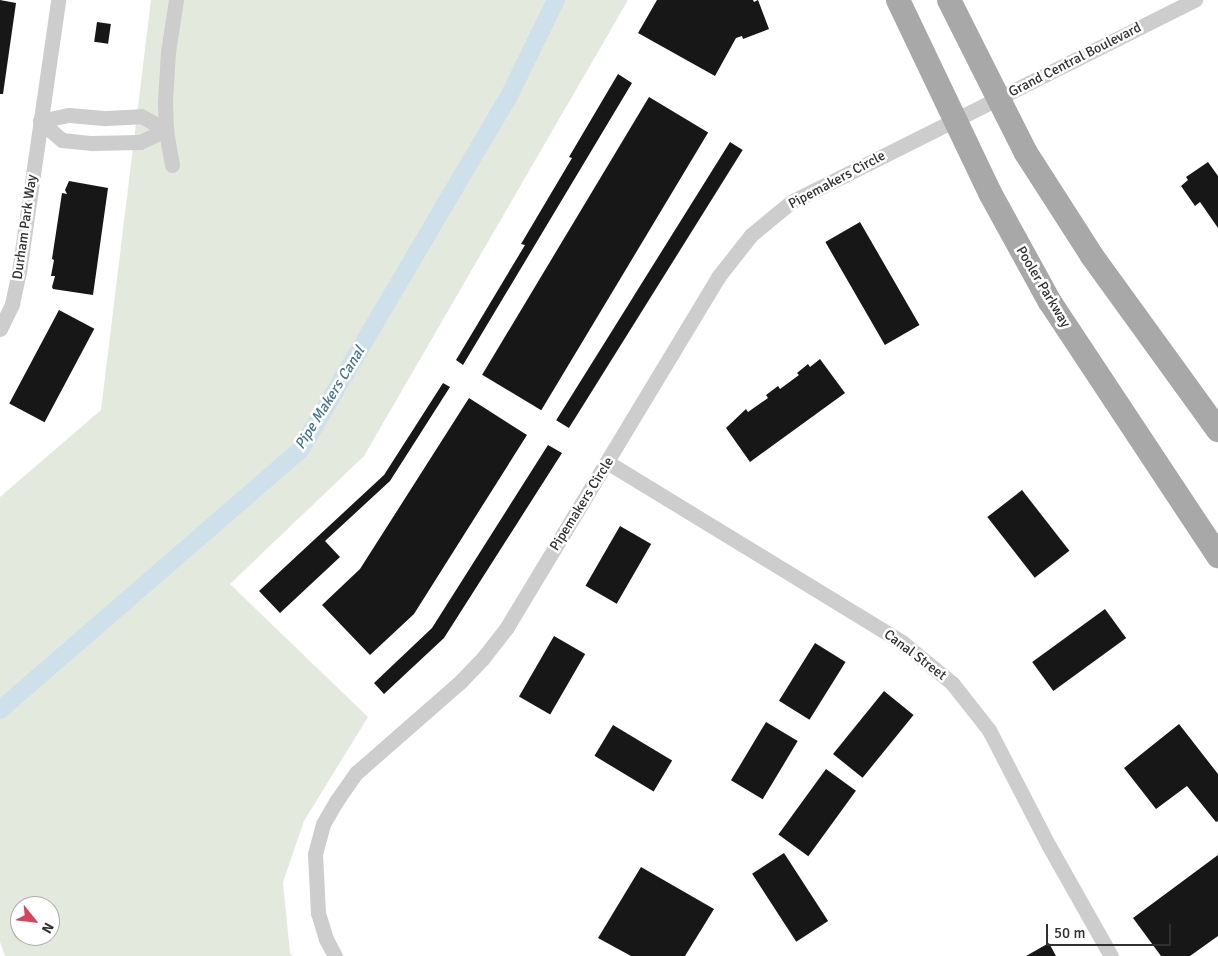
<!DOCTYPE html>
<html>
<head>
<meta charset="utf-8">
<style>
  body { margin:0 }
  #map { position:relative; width:1218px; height:956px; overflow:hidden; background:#fff; font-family:Signika,sans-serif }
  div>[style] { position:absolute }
  .green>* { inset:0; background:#e4e9dd }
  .canal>* { height:18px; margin:-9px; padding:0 9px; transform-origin:9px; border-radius:9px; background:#cee1ea }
  .building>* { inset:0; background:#171717; transform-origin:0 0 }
  .minor>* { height:15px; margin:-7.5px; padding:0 7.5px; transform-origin:7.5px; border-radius:7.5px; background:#cdcdcd }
  .primary>* { height:24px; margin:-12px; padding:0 12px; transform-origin:12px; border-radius:12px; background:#a8a8a8 }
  span { translate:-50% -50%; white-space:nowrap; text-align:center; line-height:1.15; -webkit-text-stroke:5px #fff; paint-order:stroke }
  .street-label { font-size:14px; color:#303030 }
  .water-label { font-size:15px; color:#45768c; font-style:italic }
  .north { position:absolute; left:10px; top:896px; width:50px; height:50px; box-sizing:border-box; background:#fff; border:1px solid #acacac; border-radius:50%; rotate:119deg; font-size:14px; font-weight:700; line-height:20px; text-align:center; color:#303030 }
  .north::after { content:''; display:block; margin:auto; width:18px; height:22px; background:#d5455b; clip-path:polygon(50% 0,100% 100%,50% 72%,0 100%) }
  .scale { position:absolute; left:1046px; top:924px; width:125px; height:22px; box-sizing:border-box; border:2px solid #303030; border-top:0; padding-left:6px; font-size:15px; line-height:18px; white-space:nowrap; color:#303030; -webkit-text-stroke:4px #fff; paint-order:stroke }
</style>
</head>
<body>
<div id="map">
  <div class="green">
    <i style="clip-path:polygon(evenodd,151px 0,628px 0,364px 456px,230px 584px,368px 717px,304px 821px,283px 882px,290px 953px,293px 956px,5px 956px,0 942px,0 497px,101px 410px,151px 0,20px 906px,50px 906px,50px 936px,20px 936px,20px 906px)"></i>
  </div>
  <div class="canal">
    <i style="left:0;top:710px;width:398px;rotate:-40.9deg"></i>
    <i style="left:301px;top:449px;width:407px;rotate:-59.5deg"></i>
    <i style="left:508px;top:98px;width:109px;rotate:-63.9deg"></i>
  </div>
  <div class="building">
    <i style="clip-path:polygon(0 0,16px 3px,3px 94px,0 94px)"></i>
    <i style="clip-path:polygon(657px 0,753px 0,754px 2px,758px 0,769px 29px,743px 39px,742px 36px,736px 38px,715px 76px,638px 33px)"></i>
    <i style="left:97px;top:22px;width:14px;height:20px;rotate:8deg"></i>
    <i style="clip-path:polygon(618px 74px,632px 83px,463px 365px,456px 360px,525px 245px,521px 244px,572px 158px,569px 157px)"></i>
    <i style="left:649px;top:97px;width:69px;height:324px;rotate:31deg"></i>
    <i style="left:730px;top:142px;width:15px;height:328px;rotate:32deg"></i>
    <i style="clip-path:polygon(1208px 162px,1218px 176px,1218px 228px,1200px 202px,1195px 206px,1181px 186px,1188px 180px,1186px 177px)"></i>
    <i style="clip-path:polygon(69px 181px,108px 188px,93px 295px,53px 289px,52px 287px,55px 276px,51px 276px,54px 260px,52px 259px,62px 193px,67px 194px,65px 190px)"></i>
    <i style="left:860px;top:222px;width:119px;height:40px;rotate:60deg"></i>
    <i style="left:59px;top:310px;width:40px;height:106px;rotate:28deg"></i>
    <i style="clip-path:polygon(820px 359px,845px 393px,750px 462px,726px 428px,746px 409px,748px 412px,768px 398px,766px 395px,778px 386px,780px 389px,799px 375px,797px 373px,808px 364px,810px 367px)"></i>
    <i style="clip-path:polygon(443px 383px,450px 387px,390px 481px,325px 541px,340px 557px,280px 613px,259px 591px,384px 475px)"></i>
    <i style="clip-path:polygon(469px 398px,527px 435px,414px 614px,370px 655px,322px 605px,360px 569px)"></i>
    <i style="clip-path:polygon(548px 445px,562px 453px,444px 638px,384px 694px,374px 683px,432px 628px)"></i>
    <i style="left:1022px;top:490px;width:77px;height:44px;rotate:52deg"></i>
    <i style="left:620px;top:526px;width:36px;height:69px;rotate:30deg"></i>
    <i style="left:1105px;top:609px;width:36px;height:90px;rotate:54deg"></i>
    <i style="left:554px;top:636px;width:36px;height:70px;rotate:30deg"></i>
    <i style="left:815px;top:643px;width:36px;height:68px;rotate:32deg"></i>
    <i style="left:884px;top:691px;width:38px;height:81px;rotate:39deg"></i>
    <i style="left:766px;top:722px;width:37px;height:68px;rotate:31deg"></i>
    <i style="clip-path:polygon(1179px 724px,1218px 774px,1218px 821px,1216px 822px,1187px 786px,1156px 809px,1124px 768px)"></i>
    <i style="left:613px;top:725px;width:69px;height:36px;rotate:31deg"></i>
    <i style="left:826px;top:769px;width:37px;height:81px;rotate:36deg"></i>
    <i style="left:784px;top:853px;width:81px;height:38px;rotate:57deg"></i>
    <i style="clip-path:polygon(1218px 855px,1218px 936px,1190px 956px,1161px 956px,1133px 918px)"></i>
    <i style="clip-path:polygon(641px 867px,714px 909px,685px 956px,631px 956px,598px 938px)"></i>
    <i style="clip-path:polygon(1049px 943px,1056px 956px,1026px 956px)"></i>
  </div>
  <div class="minor">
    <i style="left:40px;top:121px;width:29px;rotate:41deg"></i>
    <i style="left:62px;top:140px;width:30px;rotate:6deg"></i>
    <i style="left:92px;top:143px;width:48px;rotate:-1.2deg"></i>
    <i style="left:140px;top:142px;width:29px;rotate:-25deg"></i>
    <i style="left:40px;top:121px;width:30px;rotate:-12deg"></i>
    <i style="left:69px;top:115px;width:37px;rotate:5deg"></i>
    <i style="left:106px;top:118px;width:35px;rotate:-3deg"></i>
    <i style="left:141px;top:116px;width:29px;rotate:29deg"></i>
    <i style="left:172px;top:165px;width:36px;rotate:-100deg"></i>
    <i style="left:166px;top:130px;width:29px;rotate:-92deg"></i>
    <i style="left:165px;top:101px;width:49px;rotate:-86.5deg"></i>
    <i style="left:168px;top:52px;width:53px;rotate:-81.3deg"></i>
    <i style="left:0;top:329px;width:28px;rotate:-64deg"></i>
    <i style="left:12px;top:304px;width:33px;rotate:-78deg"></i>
    <i style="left:19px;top:272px;width:275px;rotate:-81.8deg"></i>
    <i style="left:607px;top:462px;width:346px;rotate:31.4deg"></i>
    <i style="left:902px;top:642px;width:65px;rotate:39.4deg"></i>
    <i style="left:952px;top:683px;width:60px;rotate:51.8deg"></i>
    <i style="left:989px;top:730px;width:131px;rotate:62.7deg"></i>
    <i style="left:1049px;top:846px;width:126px;rotate:60.6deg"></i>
    <i style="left:335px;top:956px;width:19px;rotate:-118deg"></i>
    <i style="left:326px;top:939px;width:27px;rotate:-107deg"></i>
    <i style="left:318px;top:913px;width:59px;rotate:-92.9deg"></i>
    <i style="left:315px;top:854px;width:31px;rotate:-75deg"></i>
    <i style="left:323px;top:824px;width:28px;rotate:-60deg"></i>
    <i style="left:337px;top:800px;width:33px;rotate:-55deg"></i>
    <i style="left:356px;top:773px;width:138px;rotate:-41.2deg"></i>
    <i style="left:460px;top:682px;width:33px;rotate:-46deg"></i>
    <i style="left:483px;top:658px;width:39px;rotate:-52deg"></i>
    <i style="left:507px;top:627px;width:409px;rotate:-58.9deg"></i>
    <i style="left:718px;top:277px;width:53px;rotate:-51.8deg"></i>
    <i style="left:751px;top:235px;width:52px;rotate:-39.5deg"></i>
    <i style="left:791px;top:202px;width:452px;rotate:-26.6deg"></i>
  </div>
  <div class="primary">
    <i style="left:898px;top:0;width:214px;rotate:64.5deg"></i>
    <i style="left:990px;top:193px;width:124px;rotate:61.2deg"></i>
    <i style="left:1050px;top:302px;width:305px;rotate:56.5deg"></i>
    <i style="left:949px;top:0;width:171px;rotate:63.3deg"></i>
    <i style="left:1026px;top:153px;width:122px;rotate:57.3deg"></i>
    <i style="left:1092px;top:256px;width:215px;rotate:54.1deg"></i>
  </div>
  <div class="street-label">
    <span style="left:1075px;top:60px;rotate:-27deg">Grand Central Boulevard</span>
    <span style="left:837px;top:180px;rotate:-28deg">Pipemakers Circle</span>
    <span style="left:25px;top:227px;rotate:-82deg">Durham Park Way</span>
    <span style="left:1043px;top:287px;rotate:59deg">Pooler Parkway</span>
    <span style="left:582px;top:504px;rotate:-58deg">Pipemakers Circle</span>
    <span style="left:915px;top:655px;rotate:37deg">Canal Street</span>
  </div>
  <div class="water-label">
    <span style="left:330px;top:398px;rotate:-58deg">Pipe Makers Canal</span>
  </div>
  <div class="north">N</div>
  <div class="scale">50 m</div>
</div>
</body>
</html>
